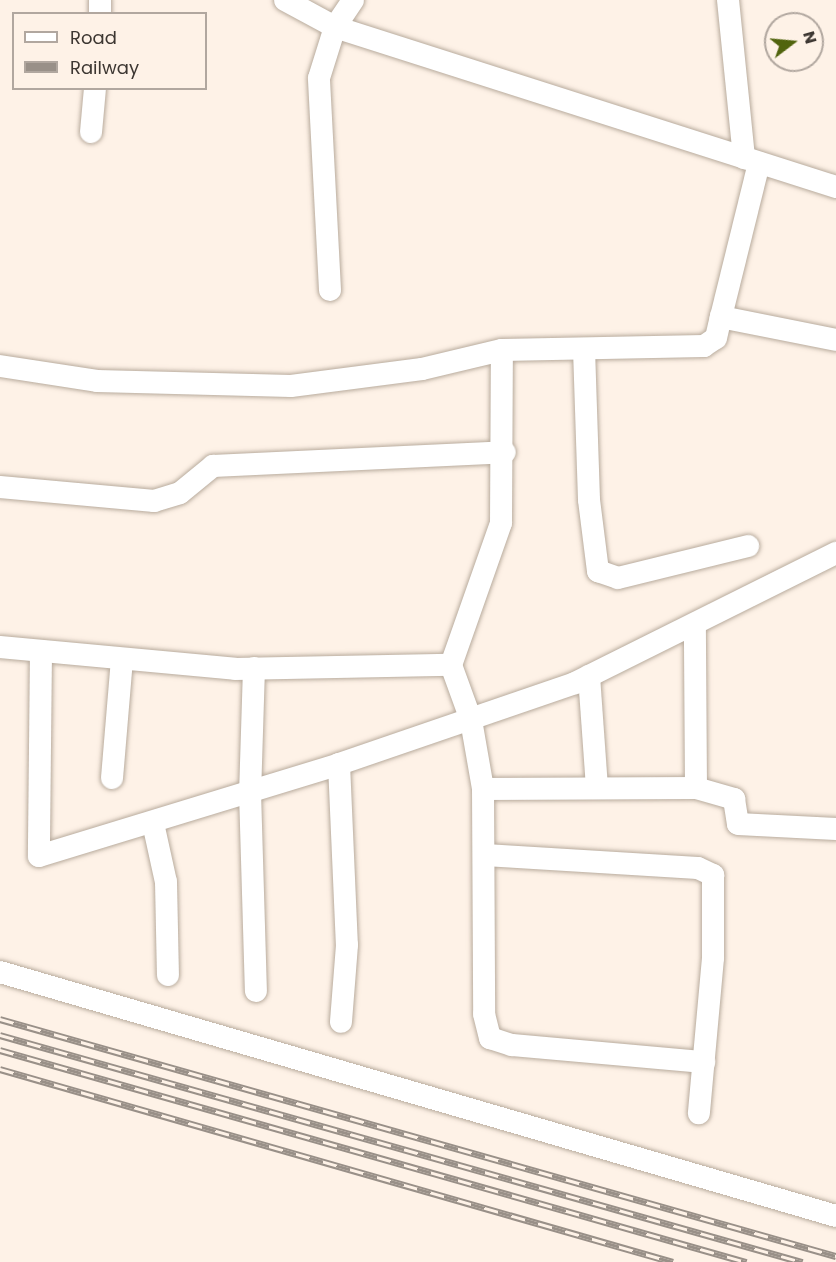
<!DOCTYPE html>
<html>
<head>
<meta charset="utf-8">
<style>
  body { margin:0 }
  #map { position:relative; width:836px; height:1262px; overflow:hidden; background:#fef2e7; font-family:Poppins,sans-serif }
  div>[style] { position:absolute }
  .roads { filter:drop-shadow(0 0 2px #b8ab9d) drop-shadow(0 0 2px #b8ab9d) }
  .minor>* { height:22px; margin:-11px; padding:0 11px; transform-origin:11px; border-radius:11px; background:#fff }
  .rail>* { height:7px; margin-top:-3.5px; transform-origin:0; background:repeating-linear-gradient(90deg,#fef2e7 0 14px,#999088 0 28px); box-sizing:border-box; border-block:2px solid #999088 }
  span { translate:-50% -50%; white-space:nowrap; text-align:center; line-height:1.15; -webkit-text-stroke:6px #fef2e7; paint-order:stroke }
  .legend { position:absolute; left:12px; top:12px; width:195px; height:78px; box-sizing:border-box; background:#fef2e7; border:2px solid #b1a79f; margin:0; padding:8px 10px; list-style:none; font-size:18px; color:#3d3732 }
  .legend li { display:flex; align-items:center; gap:12px; height:30px }
  .legend b { width:30px; border:2px solid #b1a79f }
  .north { position:absolute; left:764px; top:12px; width:60px; height:60px; box-sizing:border-box; background:#fef2e7; border:2px solid #b1a79f; border-radius:50%; rotate:74deg; font-size:16px; font-weight:700; line-height:24px; text-align:center; color:#3d3732 }
  .north::after { content:''; display:block; margin:auto; width:21px; height:27px; background:#51640e; clip-path:polygon(50% 0,100% 100%,50% 72%,0 100%) }
</style>
</head>
<body>
<div id="map">
  <div class="roads">
    <div class="minor">
      <i style="left:285px;top:0;width:57px;rotate:28.4deg"></i>
      <i style="left:335px;top:27px;width:526px;rotate:17.71deg"></i>
      <i style="left:728px;top:0;width:159px;rotate:84.2deg"></i>
      <i style="left:100px;top:14px;width:14px;rotate:-90deg"></i>
      <i style="left:91px;top:132px;width:44px;rotate:-84.8deg"></i>
      <i style="left:759px;top:163px;width:159px;rotate:103.9deg"></i>
      <i style="left:721px;top:317px;width:117px;rotate:11.3deg"></i>
      <i style="left:330px;top:290px;width:212px;rotate:-93deg"></i>
      <i style="left:319px;top:78px;width:53px;rotate:-72.6deg"></i>
      <i style="left:335px;top:27px;width:32px;rotate:-56deg"></i>
      <i style="left:584px;top:349px;width:151px;rotate:88.1deg"></i>
      <i style="left:589px;top:500px;width:72px;rotate:82.8deg"></i>
      <i style="left:598px;top:571px;width:21px;rotate:19deg"></i>
      <i style="left:618px;top:578px;width:134px;rotate:-13.8deg"></i>
      <i style="left:0;top:366px;width:98px;rotate:8.8deg"></i>
      <i style="left:97px;top:381px;width:194px;rotate:1.5deg"></i>
      <i style="left:291px;top:386px;width:132px;rotate:-7.4deg"></i>
      <i style="left:422px;top:369px;width:82px;rotate:-13.4deg"></i>
      <i style="left:502px;top:350px;width:202px;rotate:-1.1deg"></i>
      <i style="left:704px;top:346px;width:14px;rotate:-34deg"></i>
      <i style="left:716px;top:338px;width:22px;rotate:-77deg"></i>
      <i style="left:0;top:487px;width:155px;rotate:5.2deg"></i>
      <i style="left:154px;top:501px;width:27px;rotate:-17deg"></i>
      <i style="left:180px;top:493px;width:43px;rotate:-39.3deg"></i>
      <i style="left:213px;top:466px;width:292px;rotate:-2.7deg"></i>
      <i style="left:0;top:647px;width:236px;rotate:5.3deg"></i>
      <i style="left:235px;top:669px;width:216px;rotate:-1.1deg"></i>
      <i style="left:451px;top:665px;width:59px;rotate:70deg"></i>
      <i style="left:471px;top:720px;width:70px;rotate:80.1deg"></i>
      <i style="left:483px;top:789px;width:225px;rotate:89.7deg"></i>
      <i style="left:484px;top:1014px;width:25px;rotate:76deg"></i>
      <i style="left:490px;top:1038px;width:23px;rotate:18deg"></i>
      <i style="left:512px;top:1045px;width:193px;rotate:5.1deg"></i>
      <i style="left:41px;top:651px;width:205px;rotate:90.6deg"></i>
      <i style="left:39px;top:856px;width:314px;rotate:-17deg"></i>
      <i style="left:339px;top:764px;width:250px;rotate:-18.9deg"></i>
      <i style="left:575px;top:683px;width:292px;rotate:-26.5deg"></i>
      <i style="left:451px;top:665px;width:151px;rotate:-70.6deg"></i>
      <i style="left:501px;top:523px;width:173px;rotate:-89.7deg"></i>
      <i style="left:254px;top:668px;width:124px;rotate:91.8deg"></i>
      <i style="left:250px;top:792px;width:199px;rotate:88.3deg"></i>
      <i style="left:589px;top:676px;width:111px;rotate:85.9deg"></i>
      <i style="left:339px;top:764px;width:181px;rotate:87.5deg"></i>
      <i style="left:347px;top:945px;width:77px;rotate:94.5deg"></i>
      <i style="left:112px;top:778px;width:119px;rotate:-85.2deg"></i>
      <i style="left:696px;top:788px;width:40px;rotate:16deg"></i>
      <i style="left:734px;top:799px;width:25px;rotate:81deg"></i>
      <i style="left:738px;top:824px;width:98px;rotate:2.9deg"></i>
      <i style="left:483px;top:789px;width:213px;rotate:-0.3deg"></i>
      <i style="left:696px;top:788px;width:163px;rotate:-90.4deg"></i>
      <i style="left:153px;top:823px;width:60px;rotate:77.6deg"></i>
      <i style="left:166px;top:882px;width:93px;rotate:88.8deg"></i>
      <i style="left:485px;top:855px;width:213px;rotate:3.5deg"></i>
      <i style="left:698px;top:868px;width:17px;rotate:25deg"></i>
      <i style="left:713px;top:875px;width:83px;rotate:90deg"></i>
      <i style="left:713px;top:958px;width:156px;rotate:95.2deg"></i>
      <i style="left:0;top:972px;width:871px;rotate:16.27deg"></i>
    </div>
  </div>
  <div class="rail">
    <i style="left:0;top:1019px;width:869px;rotate:15.83deg"></i>
    <i style="left:0;top:1035px;width:834px;rotate:15.8deg"></i>
    <i style="left:0;top:1050px;width:776px;rotate:15.86deg"></i>
    <i style="left:0;top:1069px;width:700px;rotate:16deg"></i>
  </div>
  <ul class="legend">
  <li><b style="height:8px;background:#fff"></b>Road</li>
  <li><b style="height:8px;background:#999088"></b>Railway</li>
  </ul>
  <div class="north">N</div>
</div>
</body>
</html>
